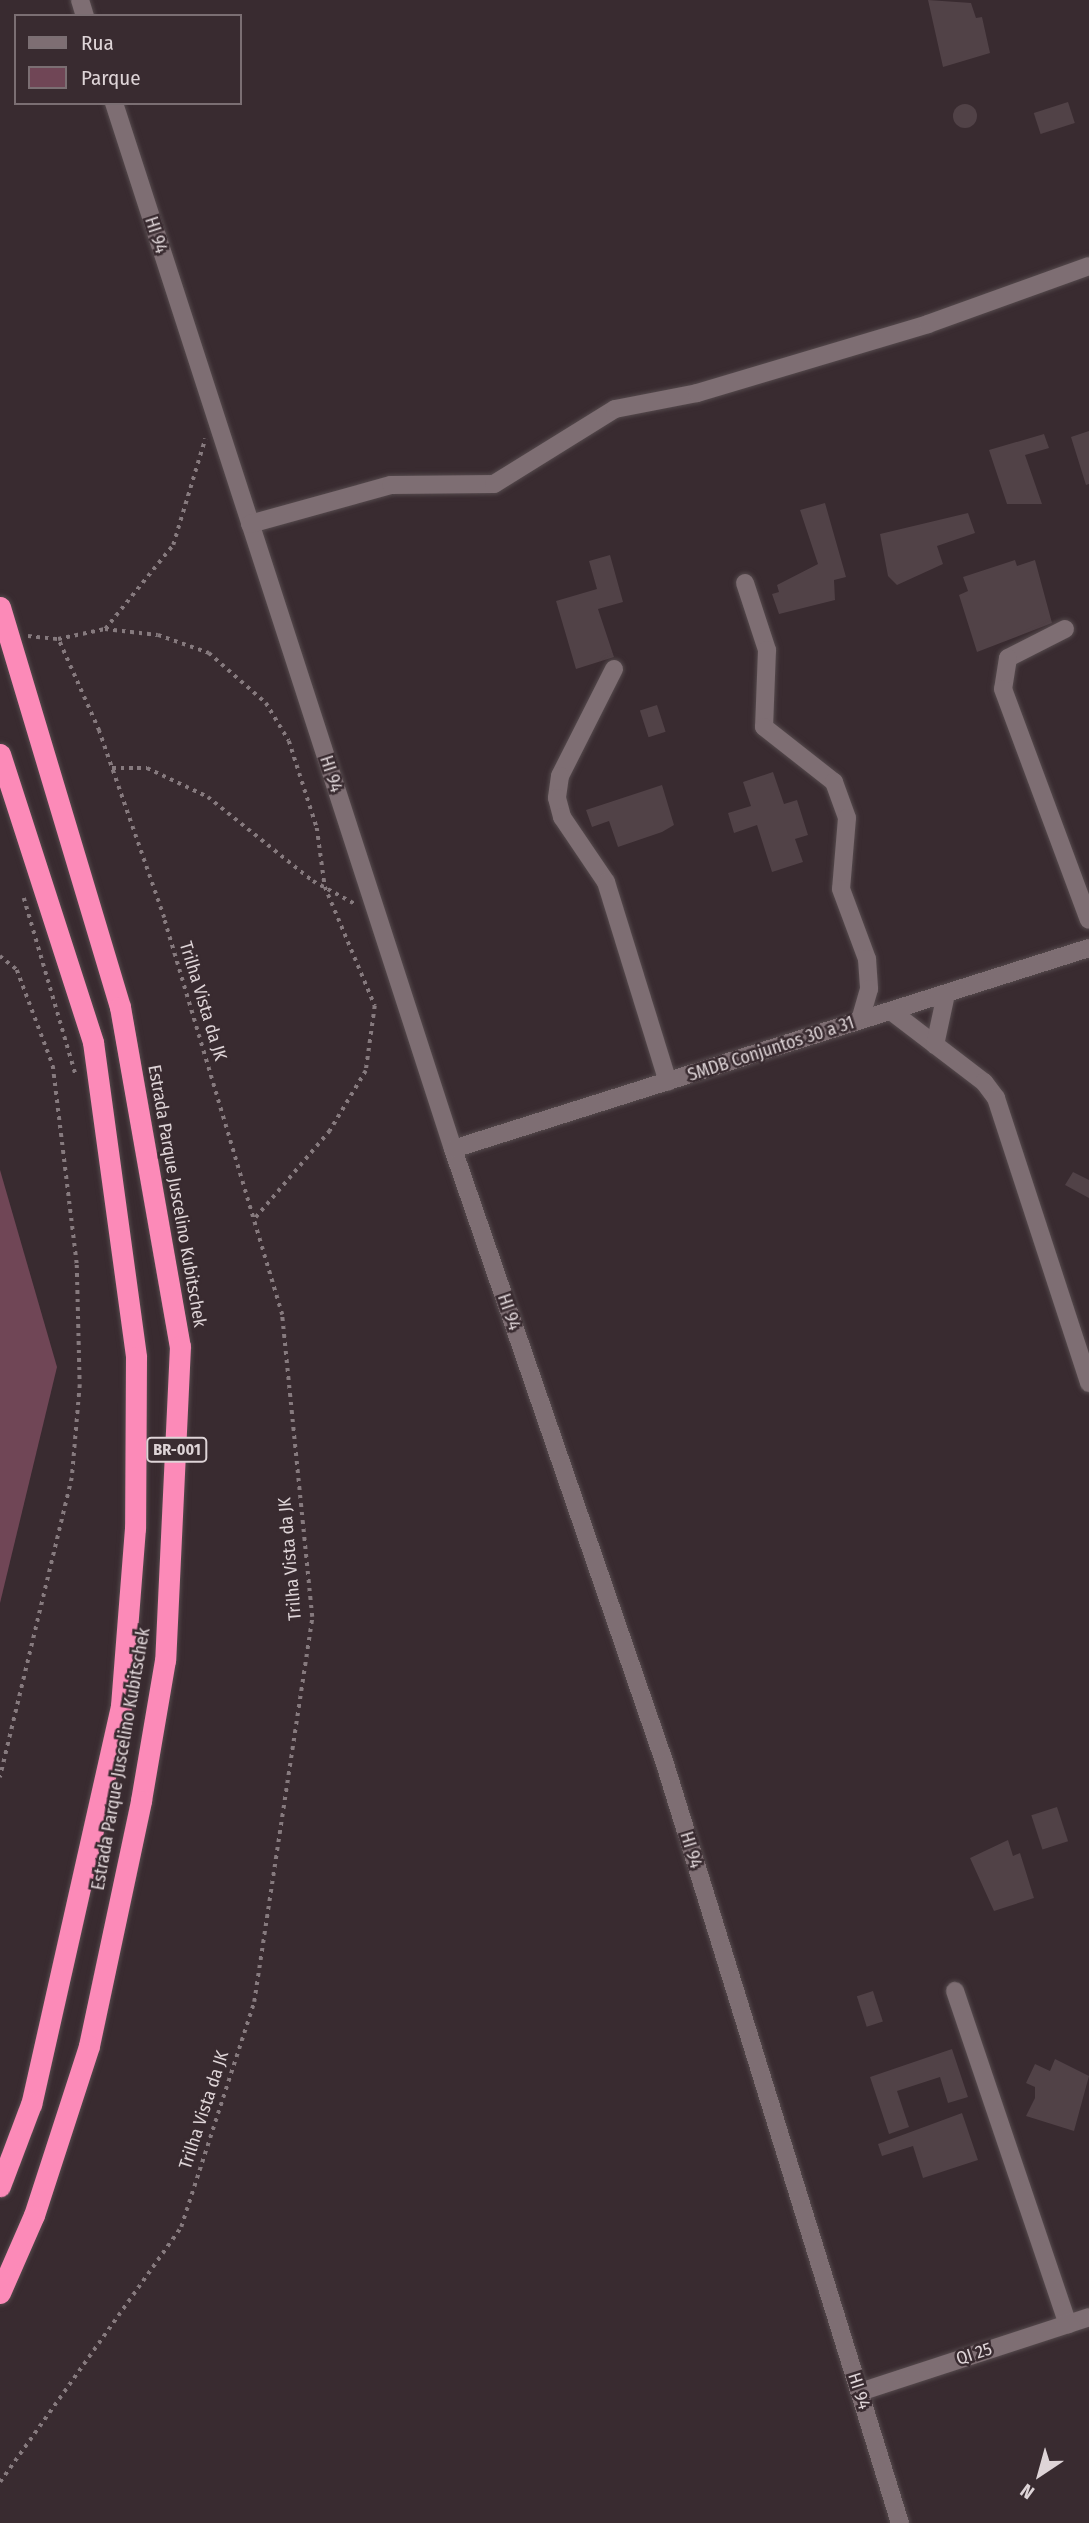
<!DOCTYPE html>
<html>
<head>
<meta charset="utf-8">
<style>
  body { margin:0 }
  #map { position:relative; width:1089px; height:2523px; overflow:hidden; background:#392b30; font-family:"Fira Sans Condensed",sans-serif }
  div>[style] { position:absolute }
  .green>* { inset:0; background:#704656 }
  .building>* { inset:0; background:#514247; transform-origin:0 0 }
  .round { border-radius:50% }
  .path>* { height:3.5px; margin-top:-1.75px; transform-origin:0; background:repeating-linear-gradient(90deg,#867a7e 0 3.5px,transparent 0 8.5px) }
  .roads { filter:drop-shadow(0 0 2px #554a4d) drop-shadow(0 0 2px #554a4d) }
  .minor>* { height:18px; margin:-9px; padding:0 9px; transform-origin:9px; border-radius:9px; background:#7e6e73 }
  .highway>* { height:21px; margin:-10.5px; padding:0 10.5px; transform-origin:10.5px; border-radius:10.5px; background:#fc8ab8 }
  span { translate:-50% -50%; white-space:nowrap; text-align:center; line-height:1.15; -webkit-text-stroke:5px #392b30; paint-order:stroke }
  .shield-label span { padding:2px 5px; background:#392b30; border:2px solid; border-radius:5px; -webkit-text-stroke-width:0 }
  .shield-label { font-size:16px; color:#ded4d7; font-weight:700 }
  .street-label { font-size:18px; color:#ded4d7 }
  .legend { position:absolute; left:14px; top:14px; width:228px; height:91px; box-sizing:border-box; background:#392b30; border:2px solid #7b6f73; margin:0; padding:9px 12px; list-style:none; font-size:21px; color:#ded4d7 }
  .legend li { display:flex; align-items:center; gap:14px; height:35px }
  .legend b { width:35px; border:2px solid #7b6f73 }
  .north { position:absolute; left:1005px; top:2439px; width:70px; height:70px; -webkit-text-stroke:5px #392b30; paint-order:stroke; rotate:216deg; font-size:19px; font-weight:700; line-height:28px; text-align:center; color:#ded4d7 }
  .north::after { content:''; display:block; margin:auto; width:24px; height:32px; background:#ded4d7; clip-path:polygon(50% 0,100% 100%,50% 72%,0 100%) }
</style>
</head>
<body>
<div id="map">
  <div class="green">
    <i style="clip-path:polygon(0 1170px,57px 1367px,0 1603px)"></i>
  </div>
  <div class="building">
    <i style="clip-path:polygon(928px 0,971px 3px,976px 18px,982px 17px,990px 53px,943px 67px)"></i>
    <i style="left:1068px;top:102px;width:22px;height:36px;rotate:72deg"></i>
    <i class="round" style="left:953px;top:104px;width:24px;height:24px"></i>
    <i style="clip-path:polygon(1089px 431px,1089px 484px,1086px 485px,1071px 437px)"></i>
    <i style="clip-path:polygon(1044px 434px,1049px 448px,1025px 455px,1042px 504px,1007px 504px,989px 450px)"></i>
    <i style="clip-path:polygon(825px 503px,846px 577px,834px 580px,835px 600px,779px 614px,772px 594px,779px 592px,777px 585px,818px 564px,800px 510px)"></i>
    <i style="clip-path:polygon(968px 513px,975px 533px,937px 546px,943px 564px,897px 585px,888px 576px,880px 534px)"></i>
    <i style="clip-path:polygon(610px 555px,623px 602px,598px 609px,614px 657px,576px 669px,556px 601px,597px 589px,589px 561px)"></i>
    <i style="clip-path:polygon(1015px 560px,1017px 566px,1035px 560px,1052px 623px,977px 652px,959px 595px,968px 591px,963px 577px)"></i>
    <i style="left:657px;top:705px;width:28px;height:18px;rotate:72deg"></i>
    <i style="clip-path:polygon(773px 772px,784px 804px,797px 800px,808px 835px,795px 839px,803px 862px,772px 872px,757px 825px,734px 833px,728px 813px,751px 806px,743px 782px)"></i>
    <i style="clip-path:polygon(662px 785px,674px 825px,662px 832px,618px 847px,609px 821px,592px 827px,586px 810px)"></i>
    <i style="clip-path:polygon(1073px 1172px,1089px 1180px,1089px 1198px,1065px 1185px)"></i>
    <i style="left:1057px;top:1807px;width:36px;height:27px;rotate:72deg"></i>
    <i style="clip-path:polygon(1008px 1840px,1013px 1856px,1020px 1853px,1034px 1898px,994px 1911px,970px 1858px)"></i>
    <i style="left:873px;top:1991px;width:32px;height:17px;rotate:72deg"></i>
    <i style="clip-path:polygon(952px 2049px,968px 2097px,948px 2103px,940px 2077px,897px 2091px,909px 2127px,889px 2134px,870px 2077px)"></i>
    <i style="clip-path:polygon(1055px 2059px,1089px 2076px,1074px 2131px,1026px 2116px,1035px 2098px,1035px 2087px,1026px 2083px,1035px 2064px,1050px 2071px)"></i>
    <i style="clip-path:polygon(962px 2113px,978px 2160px,923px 2178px,913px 2146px,882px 2156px,878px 2144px)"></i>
  </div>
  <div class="path">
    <i style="left:105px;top:629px;width:53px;rotate:6.5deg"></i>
    <i style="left:158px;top:635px;width:54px;rotate:19.4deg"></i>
    <i style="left:209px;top:653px;width:76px;rotate:41.3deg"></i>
    <i style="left:266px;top:703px;width:44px;rotate:58.8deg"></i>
    <i style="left:289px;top:741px;width:91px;rotate:72.2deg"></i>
    <i style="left:317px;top:828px;width:60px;rotate:82.3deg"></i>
    <i style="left:325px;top:887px;width:129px;rotate:67.2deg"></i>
    <i style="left:375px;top:1006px;width:66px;rotate:97.9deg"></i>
    <i style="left:366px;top:1071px;width:70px;rotate:121deg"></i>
    <i style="left:330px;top:1131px;width:117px;rotate:130.5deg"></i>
    <i style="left:28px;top:636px;width:30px;rotate:6deg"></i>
    <i style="left:58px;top:639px;width:48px;rotate:-12deg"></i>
    <i style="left:105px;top:629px;width:108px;rotate:-51deg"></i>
    <i style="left:173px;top:545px;width:111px;rotate:-73.2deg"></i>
    <i style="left:112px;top:768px;width:35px"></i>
    <i style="left:147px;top:768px;width:68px;rotate:25.4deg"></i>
    <i style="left:208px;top:797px;width:134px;rotate:38.7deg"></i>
    <i style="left:313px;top:881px;width:48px;rotate:28.7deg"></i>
    <i style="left:24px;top:898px;width:185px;rotate:73.7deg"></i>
    <i style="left:0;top:956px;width:22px;rotate:39deg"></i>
    <i style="left:17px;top:970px;width:103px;rotate:69.4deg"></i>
    <i style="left:53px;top:1066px;width:200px;rotate:83.1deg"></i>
    <i style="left:77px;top:1265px;width:120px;rotate:88.6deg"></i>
    <i style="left:80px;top:1385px;width:93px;rotate:94.9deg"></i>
    <i style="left:72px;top:1478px;width:308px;rotate:103.5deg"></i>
    <i style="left:0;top:2482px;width:313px;rotate:-54.6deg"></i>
    <i style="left:181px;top:2227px;width:237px;rotate:-72deg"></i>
    <i style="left:254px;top:2002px;width:389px;rotate:-81.4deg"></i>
    <i style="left:312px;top:1617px;width:303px;rotate:-95.7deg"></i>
    <i style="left:282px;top:1315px;width:414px;rotate:-106.6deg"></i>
    <i style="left:164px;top:918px;width:198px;rotate:-109.2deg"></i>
    <i style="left:99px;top:731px;width:101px;rotate:-114deg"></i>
  </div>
  <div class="roads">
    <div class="minor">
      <i style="left:80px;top:0;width:17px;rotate:73deg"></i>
      <i style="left:114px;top:103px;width:1100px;rotate:72.04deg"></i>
      <i style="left:453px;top:1149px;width:651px;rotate:70.98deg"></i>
      <i style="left:665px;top:1764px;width:795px;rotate:72.8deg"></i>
      <i style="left:250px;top:524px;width:146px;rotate:-15.5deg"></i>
      <i style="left:391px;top:485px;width:103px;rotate:-0.6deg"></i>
      <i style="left:494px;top:484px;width:142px;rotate:-31.8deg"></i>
      <i style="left:615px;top:409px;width:84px;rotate:-11deg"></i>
      <i style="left:697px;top:393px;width:241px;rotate:-16.6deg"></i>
      <i style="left:928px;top:324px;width:171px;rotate:-19.8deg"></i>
      <i style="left:745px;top:583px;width:71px;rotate:71.8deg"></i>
      <i style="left:767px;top:650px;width:77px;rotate:92.2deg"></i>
      <i style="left:764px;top:727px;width:89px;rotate:38.2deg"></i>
      <i style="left:834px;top:782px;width:38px;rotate:70deg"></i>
      <i style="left:847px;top:818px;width:71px;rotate:94.8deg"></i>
      <i style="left:841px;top:889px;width:75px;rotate:69.6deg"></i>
      <i style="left:867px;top:959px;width:30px;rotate:86deg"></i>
      <i style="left:869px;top:989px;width:32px;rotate:106deg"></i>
      <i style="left:1065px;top:629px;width:64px;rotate:153deg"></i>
      <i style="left:1008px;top:658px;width:31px;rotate:99deg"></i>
      <i style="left:1003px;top:689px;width:246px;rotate:69.6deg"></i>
      <i style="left:614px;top:669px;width:120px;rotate:116.8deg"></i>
      <i style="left:560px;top:776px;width:22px;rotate:98deg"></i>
      <i style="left:557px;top:798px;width:20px;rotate:75deg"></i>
      <i style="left:562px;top:817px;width:78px;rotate:55.9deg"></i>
      <i style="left:606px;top:882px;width:209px;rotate:72.8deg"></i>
      <i style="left:891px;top:1011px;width:117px;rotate:37.4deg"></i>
      <i style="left:984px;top:1082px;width:20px;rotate:53deg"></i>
      <i style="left:996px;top:1098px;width:300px;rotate:71.9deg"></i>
      <i style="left:935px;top:1045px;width:52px;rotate:-77.8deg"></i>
      <i style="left:453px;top:1149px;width:667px;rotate:-17.54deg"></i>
      <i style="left:955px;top:1991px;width:352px;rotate:71.3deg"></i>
      <i style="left:860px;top:2392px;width:241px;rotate:-18.1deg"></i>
    </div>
    <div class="highway">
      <i style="left:0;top:607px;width:418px;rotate:73.3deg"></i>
      <i style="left:120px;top:1007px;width:344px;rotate:80deg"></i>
      <i style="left:180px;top:1346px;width:314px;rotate:92.7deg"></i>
      <i style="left:165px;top:1660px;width:143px;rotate:99.7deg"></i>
      <i style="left:141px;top:1801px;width:250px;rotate:102deg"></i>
      <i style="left:89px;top:2046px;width:178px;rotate:108deg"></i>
      <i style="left:34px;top:2215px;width:85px;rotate:113.6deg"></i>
      <i style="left:0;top:754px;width:303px;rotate:72.1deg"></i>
      <i style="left:93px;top:1042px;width:318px;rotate:82.2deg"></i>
      <i style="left:136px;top:1357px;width:171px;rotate:90.3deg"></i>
      <i style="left:135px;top:1528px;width:179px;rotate:94.5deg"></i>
      <i style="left:121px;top:1706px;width:408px;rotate:102.7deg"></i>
      <i style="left:31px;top:2104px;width:88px;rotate:110.7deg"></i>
    </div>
  </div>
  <div class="shield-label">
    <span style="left:177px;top:1450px">BR-001</span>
  </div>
  <div class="street-label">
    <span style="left:156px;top:235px;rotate:72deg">HI 94</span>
    <span style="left:331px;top:774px;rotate:72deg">HI 94</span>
    <span style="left:203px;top:1001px;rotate:73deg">Trilha Vista da JK</span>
    <span style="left:771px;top:1049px;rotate:-18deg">SMDB Conjuntos 30 a 31</span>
    <span style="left:177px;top:1196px;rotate:80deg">Estrada Parque Juscelino Kubitschek</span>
    <span style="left:509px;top:1312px;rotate:71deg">HI 94</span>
    <span style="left:290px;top:1559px;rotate:-95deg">Trilha Vista da JK</span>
    <span style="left:121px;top:1759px;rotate:-80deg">Estrada Parque Juscelino Kubitschek</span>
    <span style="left:691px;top:1850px;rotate:73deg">HI 94</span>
    <span style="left:204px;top:2110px;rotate:-72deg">Trilha Vista da JK</span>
    <span style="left:974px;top:2354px;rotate:-18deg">QI 25</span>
    <span style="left:859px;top:2391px;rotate:72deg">HI 94</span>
  </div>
  <ul class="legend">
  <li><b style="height:9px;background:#7e6e73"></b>Rua</li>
  <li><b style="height:19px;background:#704656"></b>Parque</li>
  </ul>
  <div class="north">N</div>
</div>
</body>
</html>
